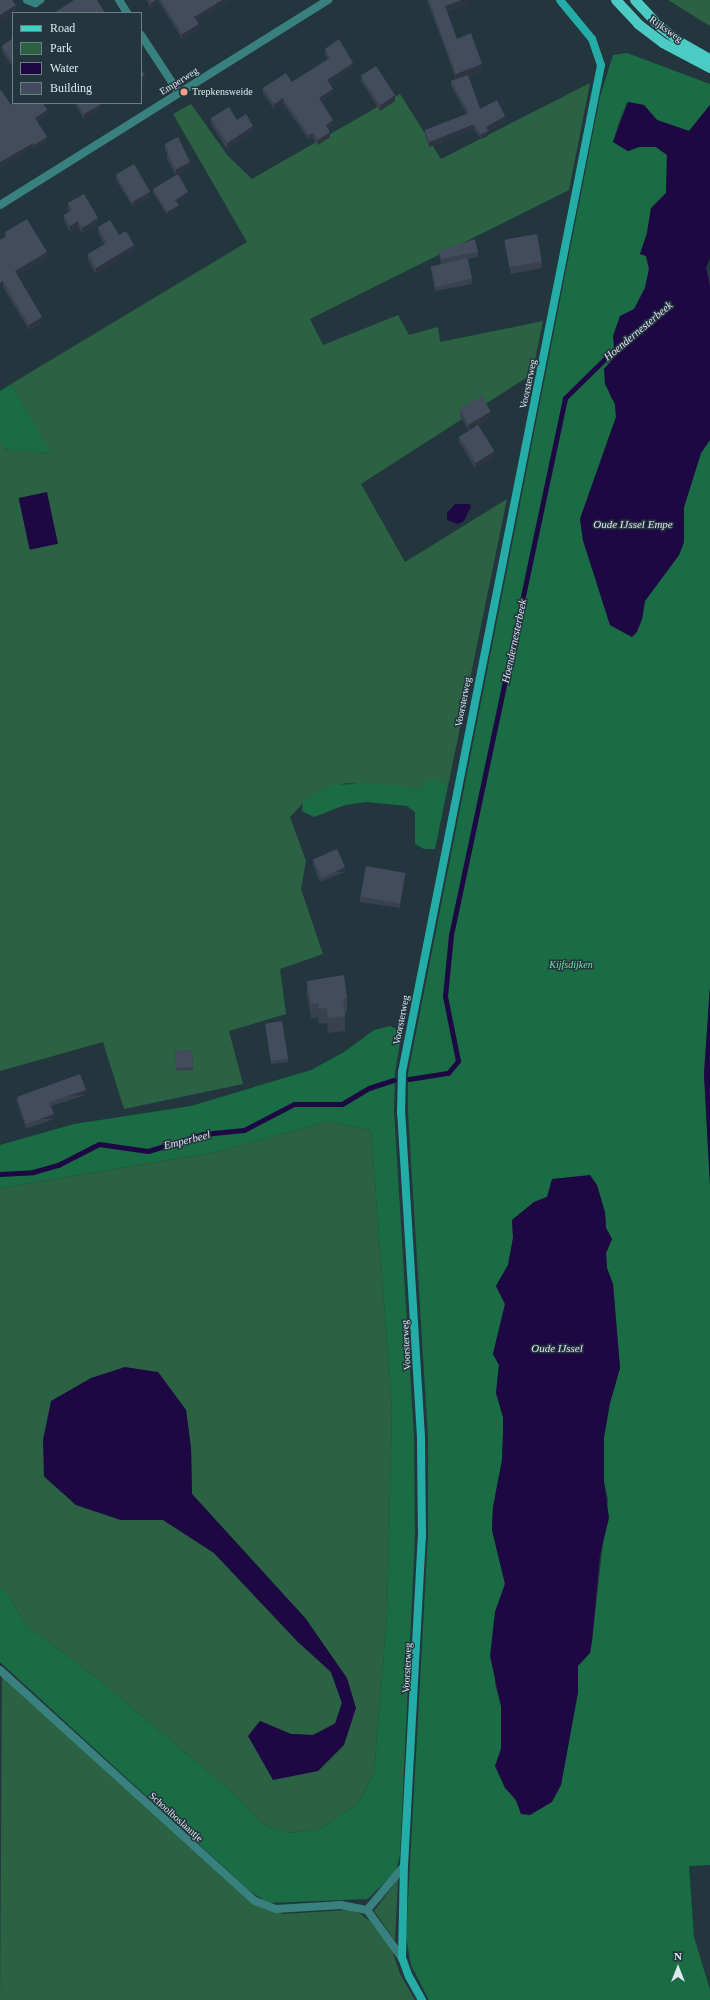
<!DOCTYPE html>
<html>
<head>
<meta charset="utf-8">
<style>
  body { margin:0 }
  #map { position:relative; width:710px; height:2000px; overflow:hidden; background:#23363e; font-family:Georgia,serif }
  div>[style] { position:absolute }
  .green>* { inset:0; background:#2a6243 }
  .forest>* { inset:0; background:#196c43 }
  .water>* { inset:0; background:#1e0843; transform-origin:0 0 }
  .stream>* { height:5px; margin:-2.5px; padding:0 2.5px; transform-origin:2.5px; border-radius:2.5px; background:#1e0843 }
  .street>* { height:8px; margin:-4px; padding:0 4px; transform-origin:4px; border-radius:4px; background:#38817e }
  .secondary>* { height:8px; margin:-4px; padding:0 4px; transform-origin:4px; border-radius:4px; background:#24ada7 }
  .primary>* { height:10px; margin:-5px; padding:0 5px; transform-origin:5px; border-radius:5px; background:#4ccac4 }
  .wall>* { inset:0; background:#39414f; transform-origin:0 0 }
  .shaded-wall>* { inset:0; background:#2e3540; transform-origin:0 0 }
  .building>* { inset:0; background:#424c5c; transform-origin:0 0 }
  .dots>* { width:11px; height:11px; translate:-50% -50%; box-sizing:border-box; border:2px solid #23363e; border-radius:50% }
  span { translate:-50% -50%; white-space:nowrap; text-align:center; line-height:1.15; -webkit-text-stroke:3px #23363e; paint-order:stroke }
  .street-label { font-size:10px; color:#deeaef }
  .poi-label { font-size:10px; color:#deeaef }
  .left { translate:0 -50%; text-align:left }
  .park-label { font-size:10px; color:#73dda0; font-style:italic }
  .water-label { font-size:11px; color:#e1def2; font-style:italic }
  .legend { position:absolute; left:12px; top:12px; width:130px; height:92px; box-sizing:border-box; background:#23363e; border:1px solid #6e7e85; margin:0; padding:5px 7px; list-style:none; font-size:12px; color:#deeaef }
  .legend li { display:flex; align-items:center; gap:8px; height:20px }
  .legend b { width:20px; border:1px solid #6e7e85 }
  .north { position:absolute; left:658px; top:1948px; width:40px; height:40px; -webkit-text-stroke:3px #23363e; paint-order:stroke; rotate:0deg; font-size:11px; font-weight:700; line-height:16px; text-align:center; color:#deeaef }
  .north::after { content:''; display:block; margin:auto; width:14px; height:18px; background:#deeaef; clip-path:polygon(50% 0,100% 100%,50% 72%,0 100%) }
</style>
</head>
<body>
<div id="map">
  <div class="green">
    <i style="clip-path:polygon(668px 0,710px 0,710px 26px)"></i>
    <i style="clip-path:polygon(590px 83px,569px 190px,310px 319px,323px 345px,398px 315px,409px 335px,438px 327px,440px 342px,543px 321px,532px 374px,361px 484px,405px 562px,507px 499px,448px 786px,439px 780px,431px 780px,419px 789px,346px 783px,311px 795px,290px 817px,306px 861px,301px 889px,323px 954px,280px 969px,286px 1014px,229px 1031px,243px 1084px,124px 1109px,103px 1042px,0 1071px,0 439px,6px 449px,50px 453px,11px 384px,247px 242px,173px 114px,191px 104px,228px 156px,252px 179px,400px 94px,441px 159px)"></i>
    <i style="clip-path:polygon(evenodd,329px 1121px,371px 1130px,392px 1408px,387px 1616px,374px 1773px,358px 1804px,318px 1830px,287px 1833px,262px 1824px,238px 1797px,93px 1675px,27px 1626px,4px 1589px,0 1588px,0 1188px,216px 1152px,329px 1121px,158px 1372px,186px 1410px,191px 1448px,192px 1494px,306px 1619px,356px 1708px,273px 1779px,260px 1721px,291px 1734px,313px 1735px,335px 1723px,342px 1703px,331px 1672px,298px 1642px,214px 1553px,163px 1520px,121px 1520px,76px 1505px,44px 1477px,158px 1372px)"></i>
    <i style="clip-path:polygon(2px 1676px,252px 1903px,283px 1914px,347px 1910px,359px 1913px,370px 1921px,392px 1950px,400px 1974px,415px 2000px,0 2000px)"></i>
    <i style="clip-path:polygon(398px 1879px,395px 1941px,374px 1911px)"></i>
  </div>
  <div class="forest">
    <i style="clip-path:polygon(evenodd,627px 53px,710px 84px,710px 105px,689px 131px,657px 120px,644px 105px,627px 102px,619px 122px,613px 142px,628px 151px,639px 147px,656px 147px,667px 155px,666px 193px,651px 208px,647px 233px,640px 254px,646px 256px,649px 269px,645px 288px,615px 348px,615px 357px,604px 369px,610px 396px,615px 404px,616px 417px,580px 519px,583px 541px,610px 625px,632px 637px,642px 619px,645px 601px,679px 555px,684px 542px,684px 507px,701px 453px,710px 440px,710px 987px,704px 1074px,710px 1185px,710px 1865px,689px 1866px,694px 1937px,710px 1990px,710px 2000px,429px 2000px,411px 1965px,406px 1937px,428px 1536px,428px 1437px,408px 1113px,408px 1073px,600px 97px,613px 55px,627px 53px,547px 1197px,605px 1212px,606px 1228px,612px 1239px,606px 1253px,607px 1268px,613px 1284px,620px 1368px,610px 1403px,604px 1437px,604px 1482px,608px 1499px,592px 1641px,590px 1653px,578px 1665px,578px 1692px,561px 1785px,551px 1802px,517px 1803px,495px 1766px,501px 1749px,502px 1730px,501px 1706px,495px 1684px,495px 1612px,505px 1584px,492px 1530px,493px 1507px,502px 1460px,503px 1433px,503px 1417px,496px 1393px,499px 1365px,493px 1354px,505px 1304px,496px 1286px,508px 1265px,513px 1238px,512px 1220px,534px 1202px,547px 1197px)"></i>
    <i style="clip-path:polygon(11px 384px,51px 453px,10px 450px,3px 447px,0 439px,0 391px)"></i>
    <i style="clip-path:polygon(428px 780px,439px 780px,448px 786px,435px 849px,424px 849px,415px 844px,415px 812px,407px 806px,366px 802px,345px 805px,314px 817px,302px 811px,303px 802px,311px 795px,334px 785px,372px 783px,419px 789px)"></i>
    <i style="clip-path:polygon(390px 1026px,402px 1032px,395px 1072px,394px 1111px,414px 1436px,415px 1536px,400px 1855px,396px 1871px,368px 1899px,268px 1903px,250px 1891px,0 1662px,0 1588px,4px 1589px,27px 1626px,93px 1675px,238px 1797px,262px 1824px,287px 1833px,318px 1830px,358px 1804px,374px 1773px,387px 1616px,392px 1408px,371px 1130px,329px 1121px,216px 1152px,0 1188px,0 1145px,74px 1124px,191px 1106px,311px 1070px,344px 1052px,374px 1030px)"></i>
  </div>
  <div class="water">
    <i style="clip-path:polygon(628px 102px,644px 105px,657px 120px,689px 131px,710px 105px,710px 258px,706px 268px,710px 286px,710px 440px,701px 453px,684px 507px,684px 542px,679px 555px,645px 601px,642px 619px,637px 632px,632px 637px,610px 625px,583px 540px,580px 519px,616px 417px,615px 404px,605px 384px,604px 369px,615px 357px,613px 336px,620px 316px,634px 309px,645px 288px,649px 269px,646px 256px,640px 254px,647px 233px,651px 208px,666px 193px,667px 155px,656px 147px,639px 147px,628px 151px,613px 142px)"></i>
    <i style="left:47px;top:492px;width:53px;height:29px;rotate:78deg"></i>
    <i style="clip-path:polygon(455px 504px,469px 504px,471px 506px,464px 521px,458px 524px,447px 520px,447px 513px)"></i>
    <i style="clip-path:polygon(710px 987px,710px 1185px,704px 1074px)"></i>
    <i style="clip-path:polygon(590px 1175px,597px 1185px,605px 1212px,606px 1228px,612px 1239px,606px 1253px,607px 1268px,613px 1284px,620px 1368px,610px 1403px,604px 1437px,604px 1482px,609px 1518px,600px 1555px,592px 1641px,590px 1653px,578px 1666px,578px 1692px,561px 1785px,552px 1802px,530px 1815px,521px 1814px,516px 1800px,505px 1788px,495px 1766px,501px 1749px,501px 1706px,490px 1656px,495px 1612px,505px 1584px,492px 1530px,493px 1507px,502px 1460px,503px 1433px,503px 1417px,496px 1393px,499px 1365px,493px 1354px,505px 1304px,496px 1286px,508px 1265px,513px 1238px,512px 1220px,534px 1202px,547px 1197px,552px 1179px)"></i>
    <i style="clip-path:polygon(125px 1367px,158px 1372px,186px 1410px,191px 1448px,192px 1494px,306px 1619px,347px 1678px,356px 1708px,344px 1745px,318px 1771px,273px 1780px,248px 1736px,260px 1721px,291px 1734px,313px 1735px,335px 1724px,342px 1703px,331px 1672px,298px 1642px,214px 1553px,163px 1520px,121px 1520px,76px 1505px,44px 1476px,43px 1440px,51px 1401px,91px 1378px)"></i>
  </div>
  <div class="stream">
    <i style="left:409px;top:1079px;width:39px;rotate:-9deg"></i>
    <i style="left:448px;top:1073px;width:16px;rotate:-50deg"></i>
    <i style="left:458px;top:1061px;width:66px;rotate:-101.3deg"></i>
    <i style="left:445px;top:996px;width:61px;rotate:-84.4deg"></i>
    <i style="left:451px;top:935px;width:549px;rotate:-78.01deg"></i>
    <i style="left:565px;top:398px;width:77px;rotate:-44.5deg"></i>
    <i style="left:0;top:1174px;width:33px;rotate:-3deg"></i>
    <i style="left:33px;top:1172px;width:26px;rotate:-16deg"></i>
    <i style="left:58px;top:1165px;width:46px;rotate:-27.1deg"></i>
    <i style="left:99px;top:1144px;width:49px;rotate:8.1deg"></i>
    <i style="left:148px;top:1151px;width:58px;rotate:-17.2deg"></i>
    <i style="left:203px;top:1134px;width:41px;rotate:-5.6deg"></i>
    <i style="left:244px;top:1130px;width:56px;rotate:-27.5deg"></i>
    <i style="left:294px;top:1104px;width:48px"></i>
    <i style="left:342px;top:1104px;width:31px;rotate:-31deg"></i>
    <i style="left:369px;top:1088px;width:26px;rotate:-18deg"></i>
  </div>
  <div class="street">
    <i style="left:27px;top:0;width:9px;rotate:21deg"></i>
    <i style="left:35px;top:3px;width:6px;rotate:-31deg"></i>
    <i style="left:119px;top:0;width:15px;rotate:58deg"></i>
    <i style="left:141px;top:35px;width:69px;rotate:56.8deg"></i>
    <i style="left:0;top:205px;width:387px;rotate:-32deg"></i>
    <i style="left:0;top:1670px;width:344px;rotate:42.2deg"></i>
    <i style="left:255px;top:1901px;width:22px;rotate:21deg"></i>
    <i style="left:276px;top:1909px;width:65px;rotate:-3.5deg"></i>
    <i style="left:341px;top:1905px;width:26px;rotate:11deg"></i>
    <i style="left:367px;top:1910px;width:59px;rotate:53.9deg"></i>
    <i style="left:367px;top:1910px;width:57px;rotate:-49.9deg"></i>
  </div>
  <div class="secondary">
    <i style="left:422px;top:2000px;width:26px;rotate:-119deg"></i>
    <i style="left:409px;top:1977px;width:20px;rotate:-110deg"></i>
    <i style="left:402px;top:1958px;width:92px;rotate:-88.8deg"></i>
    <i style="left:404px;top:1866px;width:329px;rotate:-86.9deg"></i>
    <i style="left:422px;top:1537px;width:100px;rotate:-90.6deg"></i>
    <i style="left:421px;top:1437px;width:325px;rotate:-93.5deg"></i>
    <i style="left:401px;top:1113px;width:41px;rotate:-88.6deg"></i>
    <i style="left:402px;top:1072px;width:1026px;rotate:-78.82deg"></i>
    <i style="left:601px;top:65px;width:28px;rotate:-109deg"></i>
    <i style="left:592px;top:39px;width:50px;rotate:-129.4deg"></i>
  </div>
  <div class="primary">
    <i style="left:616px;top:0;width:33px;rotate:47deg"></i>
    <i style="left:638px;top:24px;width:31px;rotate:37deg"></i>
    <i style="left:663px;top:43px;width:53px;rotate:28deg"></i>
    <i style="left:635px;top:0;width:35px;rotate:47deg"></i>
    <i style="left:659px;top:26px;width:26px;rotate:37deg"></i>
    <i style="left:680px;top:42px;width:34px;rotate:30deg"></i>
  </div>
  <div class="wall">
    <i style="clip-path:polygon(146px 0,230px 0,197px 20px,199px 29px,182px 39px,159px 2px,151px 8px)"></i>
    <i style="clip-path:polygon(427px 0,468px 0,468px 4px,447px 12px,457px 39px,482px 71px,468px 76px,480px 109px,505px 122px,488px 131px,488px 136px,481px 139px,474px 130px,429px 147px,425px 136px,425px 130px,467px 114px,451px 86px,451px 81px,456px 79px)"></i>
    <i style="clip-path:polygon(13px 38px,13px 68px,2px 51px,2px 46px)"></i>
    <i style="clip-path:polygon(325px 49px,353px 68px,330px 83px,333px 94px,321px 102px,333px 126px,328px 128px,330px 137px,318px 145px,313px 138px,309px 140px,283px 103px,274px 109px,263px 93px,263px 88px,292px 82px,328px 59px,325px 54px)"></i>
    <i style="clip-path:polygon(361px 76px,395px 101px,380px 111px,361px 81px)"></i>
    <i style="clip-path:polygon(0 91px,11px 105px,47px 115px,37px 121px,47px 142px,34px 149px,33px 147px,0 167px)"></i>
    <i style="clip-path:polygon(74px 103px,100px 103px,101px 109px,84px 119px)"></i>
    <i style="clip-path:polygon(211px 118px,237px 120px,253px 131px,227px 149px,211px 124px)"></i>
    <i style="clip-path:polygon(165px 144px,190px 167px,176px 175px,167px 159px,167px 153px,165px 150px)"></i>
    <i style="clip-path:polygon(116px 175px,150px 197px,133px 207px,116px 180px)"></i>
    <i style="clip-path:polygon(153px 189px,188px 195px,177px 202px,179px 208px,167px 215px,153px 192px)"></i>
    <i style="clip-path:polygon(68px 203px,98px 224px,82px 233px,78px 227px,70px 232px,64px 221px,64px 215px,69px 212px,68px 209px)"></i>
    <i style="clip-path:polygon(98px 227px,119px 235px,134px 250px,96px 274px,88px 260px,88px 254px,104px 244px,98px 233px)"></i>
    <i style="clip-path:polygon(5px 232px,47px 258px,17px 275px,42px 323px,29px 330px,3px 287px,0 288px,0 240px,5px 237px)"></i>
    <i style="clip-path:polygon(505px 241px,542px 262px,542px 268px,511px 274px,505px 246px)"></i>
    <i style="clip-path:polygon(439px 251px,478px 252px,478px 257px,468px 259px,472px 278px,472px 284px,435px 291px,431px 271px,431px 266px,441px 264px,439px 256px)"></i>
    <i style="clip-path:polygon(460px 410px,491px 417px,472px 429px,494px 457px,475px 468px,459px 442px,459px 437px,469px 431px,460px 416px)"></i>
    <i style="clip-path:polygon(313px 859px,345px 872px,320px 882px,313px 865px)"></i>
    <i style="clip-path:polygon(405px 879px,400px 908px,360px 902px,360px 896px)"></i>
    <i style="clip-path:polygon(307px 981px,347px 998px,347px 1013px,345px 1013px,345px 1031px,328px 1033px,327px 1023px,319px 1024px,318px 1017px,311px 1018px,307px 995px)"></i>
    <i style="clip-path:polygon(265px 1024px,288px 1059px,288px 1062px,271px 1064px)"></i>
    <i style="left:192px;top:1050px;width:20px;height:17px;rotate:87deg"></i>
    <i style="clip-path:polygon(86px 1095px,51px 1106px,54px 1119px,26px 1129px,17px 1102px,17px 1097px)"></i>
  </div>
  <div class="shaded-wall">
    <i style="clip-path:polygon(155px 0,159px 0,159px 2px,151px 8px,151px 3px)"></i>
    <i style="clip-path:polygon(222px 0,230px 0,194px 22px,194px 17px)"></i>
    <i style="clip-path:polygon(461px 0,468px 0,468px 4px,445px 13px,445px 6px)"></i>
    <i style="clip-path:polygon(16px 5px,16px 11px,0 21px,0 15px)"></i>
    <i style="clip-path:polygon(199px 24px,199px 29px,182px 39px,182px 34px)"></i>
    <i style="clip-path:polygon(353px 63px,353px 68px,327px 85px,327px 80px)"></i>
    <i style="clip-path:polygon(482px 64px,482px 71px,456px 80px,456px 74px)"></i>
    <i style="clip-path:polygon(145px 75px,145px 81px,141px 83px,141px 78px)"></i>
    <i style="clip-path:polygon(333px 89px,333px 94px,319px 103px,319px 98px)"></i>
    <i style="clip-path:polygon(395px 95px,395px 101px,380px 111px,380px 105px)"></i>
    <i style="clip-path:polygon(283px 98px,283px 103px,274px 109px,274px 104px)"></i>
    <i style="clip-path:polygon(101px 104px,101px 109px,84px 119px,84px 114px)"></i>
    <i style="clip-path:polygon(47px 110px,47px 115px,35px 122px,35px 118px)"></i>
    <i style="clip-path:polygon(505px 116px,505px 122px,486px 132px,486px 127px)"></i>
    <i style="clip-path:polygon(333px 120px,333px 126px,326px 130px,326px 125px)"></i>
    <i style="clip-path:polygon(474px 124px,474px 130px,429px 147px,429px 142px)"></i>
    <i style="clip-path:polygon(253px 126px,253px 131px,227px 149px,227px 143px)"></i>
    <i style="clip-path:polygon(488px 131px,488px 136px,481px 139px,481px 134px)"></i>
    <i style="clip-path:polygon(330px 132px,330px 137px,318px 145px,318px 140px)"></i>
    <i style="clip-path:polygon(313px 133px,313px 138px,309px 140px,309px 135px)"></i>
    <i style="clip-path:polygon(47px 137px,47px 142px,34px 149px,34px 145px)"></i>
    <i style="clip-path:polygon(33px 143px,33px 147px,0 167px,0 162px)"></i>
    <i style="clip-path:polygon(190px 162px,190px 167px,176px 175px,176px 169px)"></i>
    <i style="clip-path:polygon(150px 192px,150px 197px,133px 207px,133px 202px)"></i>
    <i style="clip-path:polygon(188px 192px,188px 195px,175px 203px,175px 200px)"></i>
    <i style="clip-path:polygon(179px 205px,179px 208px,167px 215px,167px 212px)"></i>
    <i style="clip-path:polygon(98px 218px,98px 224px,82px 233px,82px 228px)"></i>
    <i style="clip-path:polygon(78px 221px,78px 227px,70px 232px,70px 226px)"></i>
    <i style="clip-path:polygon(134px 245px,134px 250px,96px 274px,96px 268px)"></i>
    <i style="clip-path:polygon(47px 252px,47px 258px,15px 276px,15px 271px)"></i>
    <i style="clip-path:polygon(3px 281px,3px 287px,0 288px,0 283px)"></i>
    <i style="clip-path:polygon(42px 317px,42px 323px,29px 330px,29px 325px)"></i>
    <i style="clip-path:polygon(491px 412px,491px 417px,469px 431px,469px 425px)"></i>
    <i style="clip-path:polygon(494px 451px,494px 457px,475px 468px,475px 462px)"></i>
    <i style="left:345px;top:867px;width:5px;height:27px;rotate:90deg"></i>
    <i style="clip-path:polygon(405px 873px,405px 879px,400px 908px,400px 903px)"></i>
    <i style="left:86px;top:1090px;width:5px;height:39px;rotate:90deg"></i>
    <i style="left:54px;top:1114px;width:5px;height:30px;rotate:90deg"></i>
  </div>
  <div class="building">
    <i style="clip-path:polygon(0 0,12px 0,16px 5px,0 15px)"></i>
    <i style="clip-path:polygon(74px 0,97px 0,105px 13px,54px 13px)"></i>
    <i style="clip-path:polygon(149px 0,155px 0,151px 3px)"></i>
    <i style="clip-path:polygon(161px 0,222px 0,194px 17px,199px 24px,182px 34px)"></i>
    <i style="clip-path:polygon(429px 0,461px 0,445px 6px,457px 39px,471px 33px,482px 64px,456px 74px)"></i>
    <i style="clip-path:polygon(13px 38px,13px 63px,2px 46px)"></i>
    <i style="clip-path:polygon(339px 39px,353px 63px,327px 80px,333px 89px,319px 98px,333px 120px,326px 125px,330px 132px,318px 140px,313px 133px,309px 135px,283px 98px,274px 104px,263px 88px,286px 73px,292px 82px,330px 58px,325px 49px)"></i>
    <i style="left:376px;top:66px;width:35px;height:18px;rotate:57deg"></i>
    <i style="clip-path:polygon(141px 69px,145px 75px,141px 78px)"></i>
    <i style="clip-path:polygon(468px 75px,480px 109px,497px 100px,505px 116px,486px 127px,488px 131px,481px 134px,474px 124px,429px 142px,425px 130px,469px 113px,451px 81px)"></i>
    <i style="clip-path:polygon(1px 90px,11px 105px,14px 103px,43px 103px,47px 110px,35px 118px,47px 137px,34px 145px,33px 143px,0 162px,0 91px)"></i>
    <i style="clip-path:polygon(77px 103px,100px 103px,101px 104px,84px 114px)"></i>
    <i style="clip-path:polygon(229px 107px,237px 120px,246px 114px,253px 126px,227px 143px,211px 118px)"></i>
    <i style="clip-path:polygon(178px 137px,190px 162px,176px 169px,167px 153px,169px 152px,165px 144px)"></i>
    <i style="left:134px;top:164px;width:32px;height:21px;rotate:60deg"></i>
    <i style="clip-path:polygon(178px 174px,188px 192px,175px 200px,179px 205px,167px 212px,153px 189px)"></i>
    <i style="clip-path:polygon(84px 194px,98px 218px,82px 228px,78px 221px,70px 226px,64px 215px,72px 210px,68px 203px)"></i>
    <i style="clip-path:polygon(27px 219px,47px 252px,15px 271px,42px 317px,29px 325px,3px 281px,0 283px,0 240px,7px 236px,5px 232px)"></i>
    <i style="clip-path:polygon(110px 220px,119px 235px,126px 231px,134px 245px,96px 268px,88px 254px,107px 243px,98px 227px)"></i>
    <i style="left:537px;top:234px;width:28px;height:33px;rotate:80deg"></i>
    <i style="clip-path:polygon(475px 239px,478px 252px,441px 259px,439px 251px)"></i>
    <i style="left:467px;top:258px;width:21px;height:37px;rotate:76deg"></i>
    <i style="left:482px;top:396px;width:18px;height:26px;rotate:61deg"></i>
    <i style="left:478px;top:425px;width:31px;height:22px;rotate:58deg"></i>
    <i style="left:337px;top:849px;width:20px;height:26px;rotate:66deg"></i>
    <i style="left:366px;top:866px;width:40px;height:31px;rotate:10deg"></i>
    <i style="clip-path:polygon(344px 975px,347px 998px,343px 999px,345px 1016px,328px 1018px,327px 1008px,319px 1009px,318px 1003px,311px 1004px,307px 981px)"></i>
    <i style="left:282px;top:1021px;width:38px;height:17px;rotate:81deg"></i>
    <i style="left:192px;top:1050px;width:17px;height:17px;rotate:87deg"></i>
    <i style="clip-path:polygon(80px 1074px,86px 1090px,49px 1102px,54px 1114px,26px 1124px,17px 1097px)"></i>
  </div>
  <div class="dots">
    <i style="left:184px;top:92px;background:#f49e88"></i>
  </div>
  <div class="street-label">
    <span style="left:666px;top:29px;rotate:35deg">Rijksweg</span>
    <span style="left:179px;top:81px;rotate:-32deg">Emperweg</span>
    <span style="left:528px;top:384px;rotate:-78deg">Voorsterweg</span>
    <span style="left:463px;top:702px;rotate:-79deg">Voorsterweg</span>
    <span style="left:401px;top:1020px;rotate:-79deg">Voorsterweg</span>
    <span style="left:406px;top:1345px;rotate:-93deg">Voorsterweg</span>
    <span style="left:407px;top:1668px;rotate:-87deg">Voorsterweg</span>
    <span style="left:176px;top:1817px;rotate:42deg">Schoolboslaantje</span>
  </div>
  <div class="poi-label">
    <span class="left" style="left:192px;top:92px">Trepkensweide</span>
  </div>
  <div class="park-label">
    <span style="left:571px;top:965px">Kijfsdijken</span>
  </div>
  <div class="water-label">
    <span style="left:638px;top:331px;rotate:-40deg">Hoendernesterbeek</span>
    <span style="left:633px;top:524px">Oude IJssel Empe</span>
    <span style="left:514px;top:641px;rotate:-78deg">Hoendernesterbeek</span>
    <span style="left:187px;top:1140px;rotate:-14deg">Emperbeel</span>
    <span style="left:557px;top:1348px">Oude IJssel</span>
  </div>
  <ul class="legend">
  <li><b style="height:5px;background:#4ccac4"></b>Road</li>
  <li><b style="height:11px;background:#2a6243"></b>Park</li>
  <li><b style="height:11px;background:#1e0843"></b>Water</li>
  <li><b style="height:11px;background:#424c5c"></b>Building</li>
  </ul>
  <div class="north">N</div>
</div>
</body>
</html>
